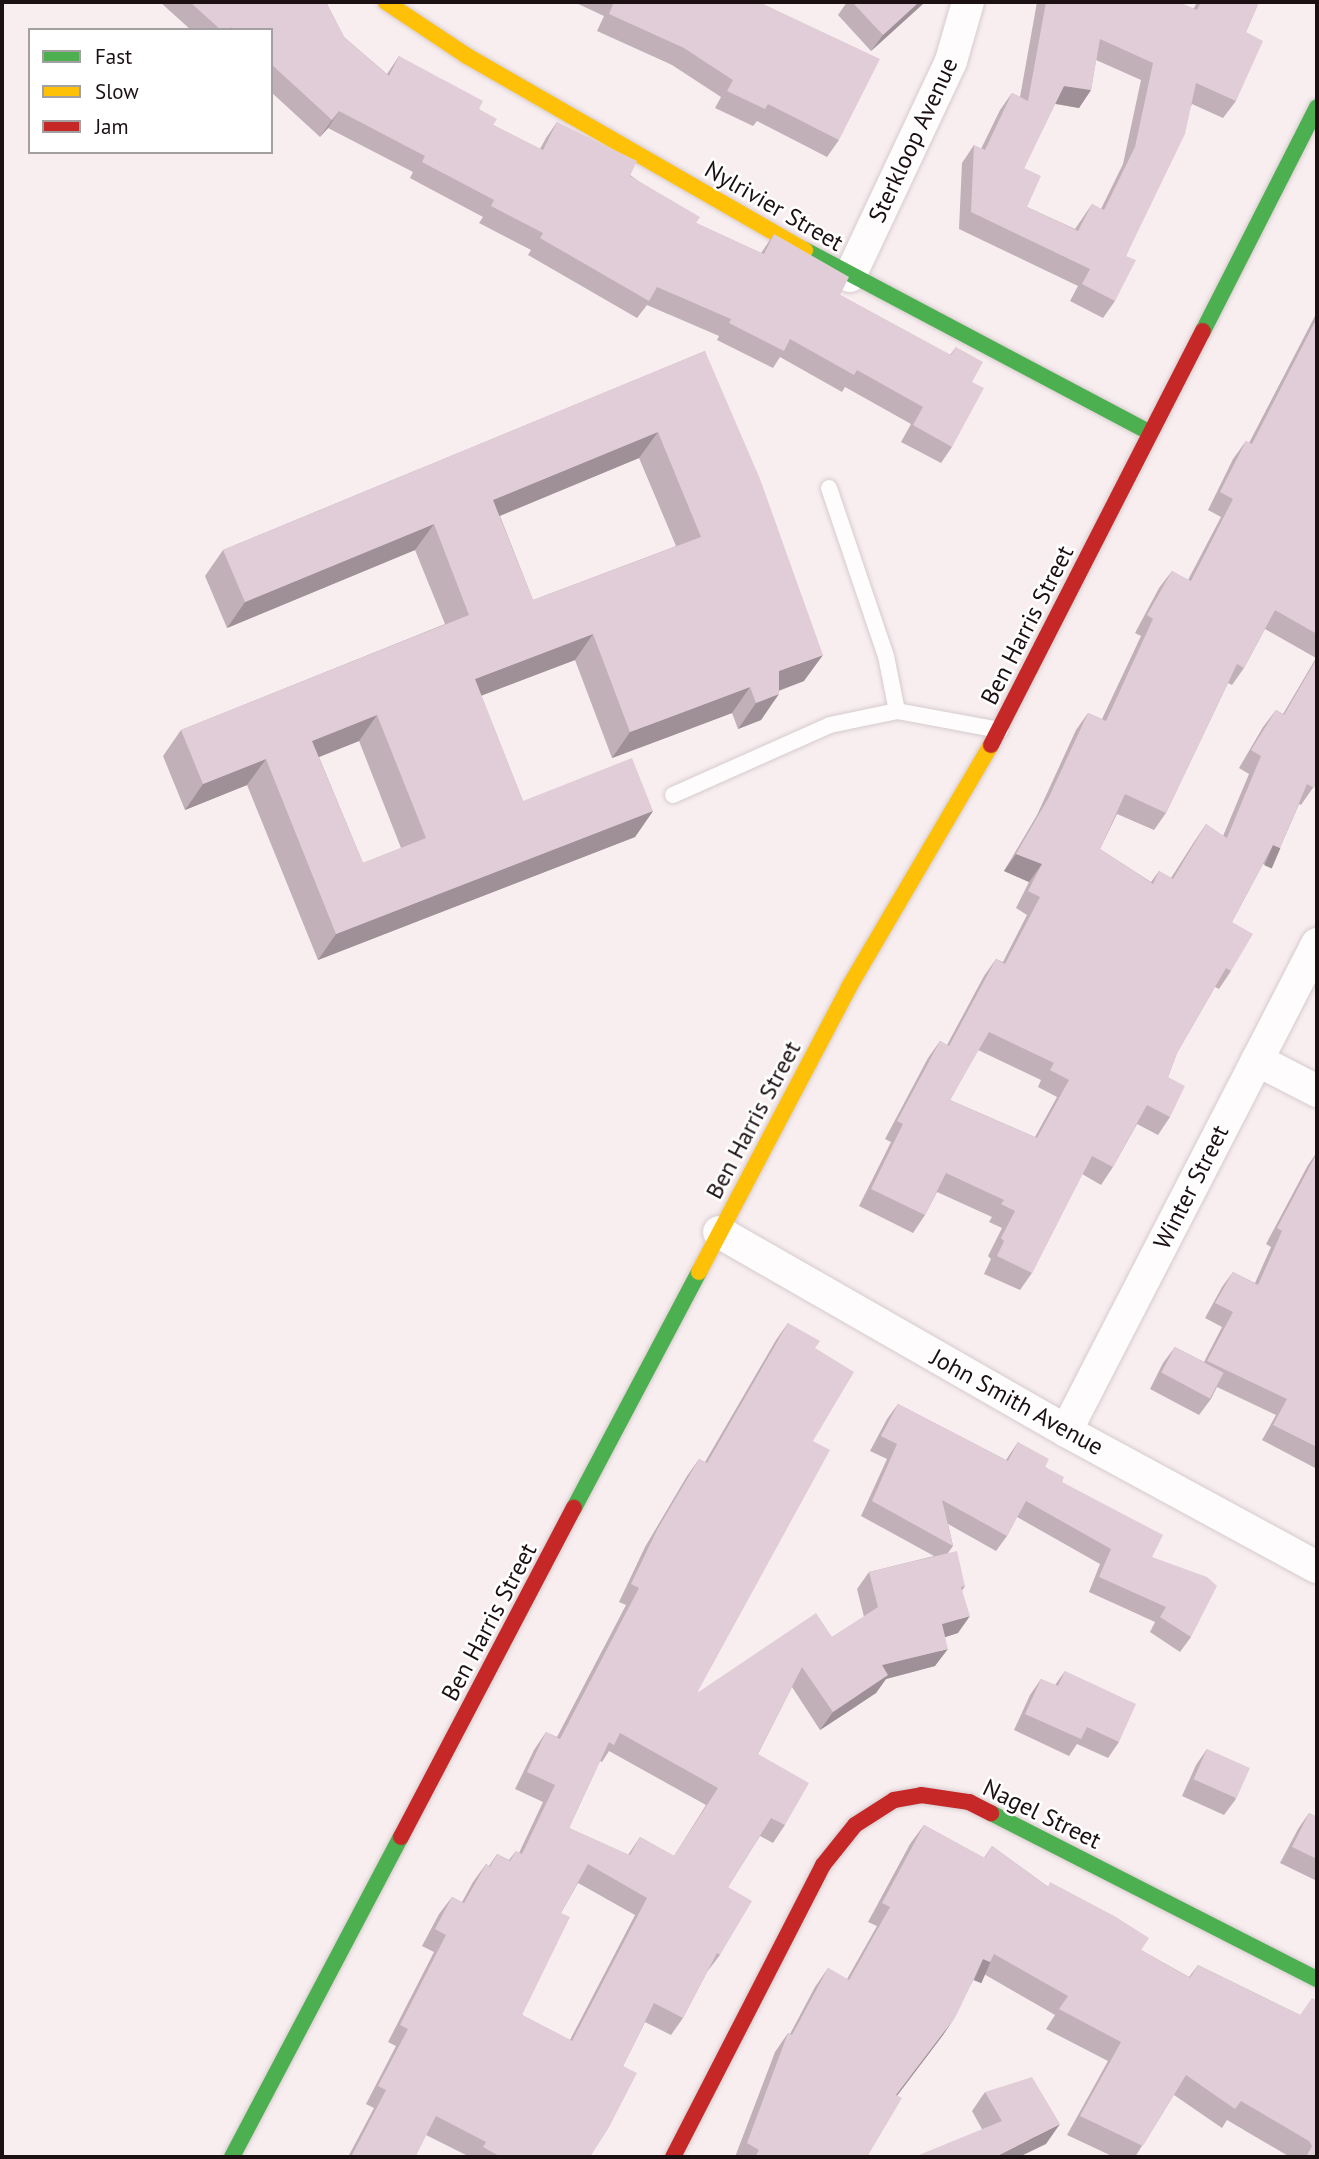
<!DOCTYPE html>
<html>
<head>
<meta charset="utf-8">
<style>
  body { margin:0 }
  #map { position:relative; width:1319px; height:2159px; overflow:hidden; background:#f8eef0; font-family:"PT Sans",sans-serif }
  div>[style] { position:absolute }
  .roads { filter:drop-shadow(0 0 2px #d6cbcd) drop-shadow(0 0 2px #d6cbcd) }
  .lane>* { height:16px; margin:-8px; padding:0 8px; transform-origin:8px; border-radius:8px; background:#fefcfd }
  .street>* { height:32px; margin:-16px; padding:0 16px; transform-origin:16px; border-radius:16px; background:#fefcfd }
  .fast>* { height:16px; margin:-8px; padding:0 8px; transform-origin:8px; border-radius:8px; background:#4caf50 }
  .slow>* { height:16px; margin:-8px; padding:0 8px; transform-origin:8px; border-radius:8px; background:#ffc107 }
  .jam>* { height:16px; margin:-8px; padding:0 8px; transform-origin:8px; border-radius:8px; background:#c62828 }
  .wall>* { inset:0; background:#c2b0b9 }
  .shaded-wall>* { inset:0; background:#9e9096; transform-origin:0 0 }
  .building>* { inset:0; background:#e1cdd7; transform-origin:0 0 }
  span { translate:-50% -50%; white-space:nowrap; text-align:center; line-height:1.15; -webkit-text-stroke:5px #fff; paint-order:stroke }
  .street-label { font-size:24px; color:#1c1012 }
  .frame { position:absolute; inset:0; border:4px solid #1c1012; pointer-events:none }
  .legend { position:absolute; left:28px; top:28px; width:245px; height:126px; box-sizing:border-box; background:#fff; border:2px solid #a49fa0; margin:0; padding:9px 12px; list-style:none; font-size:21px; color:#1c1012 }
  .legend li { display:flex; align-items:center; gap:14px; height:35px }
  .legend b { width:35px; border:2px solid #a49fa0 }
</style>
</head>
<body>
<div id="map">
  <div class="roads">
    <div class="lane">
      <i style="left:829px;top:488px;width:177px;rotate:71.3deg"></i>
      <i style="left:886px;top:656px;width:56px;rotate:78.7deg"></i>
      <i style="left:673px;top:795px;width:172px;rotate:-24deg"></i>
      <i style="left:830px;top:725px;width:68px;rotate:-11.8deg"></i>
      <i style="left:897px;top:711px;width:105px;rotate:10.5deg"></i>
    </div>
    <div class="street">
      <i style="left:850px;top:276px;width:238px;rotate:-64.8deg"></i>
      <i style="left:951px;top:61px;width:61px;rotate:-73.9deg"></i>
      <i style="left:1257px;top:1060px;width:68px;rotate:27.3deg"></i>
      <i style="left:719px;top:1232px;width:400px;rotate:29.8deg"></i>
      <i style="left:1066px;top:1431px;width:285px;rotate:28.5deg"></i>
      <i style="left:1066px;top:1431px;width:548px;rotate:-62.73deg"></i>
    </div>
    <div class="fast">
      <i style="left:805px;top:250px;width:389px;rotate:27.9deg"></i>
      <i style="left:1203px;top:331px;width:251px;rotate:-63deg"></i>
      <i style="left:574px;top:1508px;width:267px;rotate:-62.1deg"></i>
      <i style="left:991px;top:1813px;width:366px;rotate:27deg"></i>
      <i style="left:232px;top:2157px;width:362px;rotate:-62.2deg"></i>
    </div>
    <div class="slow">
      <i style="left:386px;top:2px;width:97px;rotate:33.7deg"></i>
      <i style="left:467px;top:56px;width:390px;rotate:29.9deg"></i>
      <i style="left:699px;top:1272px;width:322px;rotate:-62.2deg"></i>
      <i style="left:849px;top:987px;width:281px;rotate:-59.6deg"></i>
    </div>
    <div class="jam">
      <i style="left:991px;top:745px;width:465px;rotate:-62.9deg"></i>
      <i style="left:401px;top:1837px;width:372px;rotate:-62.3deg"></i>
      <i style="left:673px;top:2157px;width:328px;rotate:-62.8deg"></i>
      <i style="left:823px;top:1865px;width:51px;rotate:-51.3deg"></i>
      <i style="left:855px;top:1825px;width:46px;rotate:-32.7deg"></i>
      <i style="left:894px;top:1800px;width:27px;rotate:-10deg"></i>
      <i style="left:921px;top:1795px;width:49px;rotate:8.3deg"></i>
      <i style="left:969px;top:1802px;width:25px;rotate:27deg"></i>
    </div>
  </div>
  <div class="wall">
    <i style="clip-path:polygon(160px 2px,326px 2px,344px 37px,387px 74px,399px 56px,479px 109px,493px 125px,540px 149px,546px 138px,557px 122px,696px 223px,761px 253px,774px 234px,840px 295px,950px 355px,956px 347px,972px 382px,952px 447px,941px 463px,901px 442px,911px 424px,845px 387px,842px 392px,780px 357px,773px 368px,717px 340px,719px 336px,647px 305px,637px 318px,528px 255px,531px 250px,479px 223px,483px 217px,410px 178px,413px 172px,328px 128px,320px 137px,271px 92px,271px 30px,191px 30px)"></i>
    <i style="clip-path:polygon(574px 2px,759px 2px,839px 140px,827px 157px,757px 121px,753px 126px,715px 108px,721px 97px,672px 65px,597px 31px,604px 16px)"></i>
    <i style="clip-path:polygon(847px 2px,925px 2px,871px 51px,838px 15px)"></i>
    <i style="clip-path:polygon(evenodd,1037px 2px,1194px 8px,1197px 2px,1259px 2px,1246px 32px,1236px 101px,1223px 118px,1192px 104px,1126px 256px,1115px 301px,1103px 318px,1070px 301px,1078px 286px,959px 229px,962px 163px,974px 145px,981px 149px,1000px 110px,1012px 93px,1020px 97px,1037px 2px,1096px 60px,1141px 80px,1123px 164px,1101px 209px,1092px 204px,1075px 229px,1027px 207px,1024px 168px,1055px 104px,1079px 108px,1091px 90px,1096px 60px)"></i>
    <i style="clip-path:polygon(evenodd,1317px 312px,1317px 782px,1301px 805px,1299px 804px,1280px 848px,1268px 866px,1263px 864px,1232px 922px,1231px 971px,1219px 989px,1215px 987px,1177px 1053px,1168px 1077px,1170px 1117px,1158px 1135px,1137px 1124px,1113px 1167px,1101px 1185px,1082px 1174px,1032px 1273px,1020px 1290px,984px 1274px,991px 1259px,988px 1256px,1002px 1228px,989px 1222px,992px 1217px,937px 1192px,925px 1215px,913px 1233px,859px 1206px,891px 1142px,885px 1139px,928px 1058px,940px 1041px,947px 1045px,984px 976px,996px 959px,1003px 962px,1027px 915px,1016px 908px,1029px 882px,1004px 871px,1037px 815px,1076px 730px,1088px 713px,1102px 719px,1141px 636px,1135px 633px,1159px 588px,1172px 571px,1188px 580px,1221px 517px,1208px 510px,1233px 459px,1246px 441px,1249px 443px,1317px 312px,1265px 629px,1316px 658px,1283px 714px,1276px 710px,1263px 727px,1239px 768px,1249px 774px,1223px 836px,1206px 824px,1194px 842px,1171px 878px,1159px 871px,1151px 882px,1100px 849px,1117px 814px,1154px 830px,1166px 813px,1228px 683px,1232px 685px,1244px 668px,1265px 629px,1317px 312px,978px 1050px,1041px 1080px,1038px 1087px,1057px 1097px,1035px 1137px,950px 1100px,978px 1050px)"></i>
    <i style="clip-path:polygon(evenodd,705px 351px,804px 681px,779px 691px,761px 720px,738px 729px,732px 713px,612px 758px,575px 660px,481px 695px,523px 801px,653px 811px,635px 837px,318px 960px,247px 785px,185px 810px,163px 756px,181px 730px,445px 624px,415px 550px,227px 628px,205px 576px,223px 550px,705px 351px,639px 458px,676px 546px,533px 600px,500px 516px,639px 458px,705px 351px,359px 741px,401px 848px,363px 863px,319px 757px,359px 741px)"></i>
    <i style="clip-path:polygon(1317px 1152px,1317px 1469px,1262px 1440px,1276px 1415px,1217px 1387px,1211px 1399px,1199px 1415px,1150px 1389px,1163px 1363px,1175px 1347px,1204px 1362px,1222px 1327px,1205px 1318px,1222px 1287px,1233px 1272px,1255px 1283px,1271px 1247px,1266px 1244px,1308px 1165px)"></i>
    <i style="clip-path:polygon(evenodd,788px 1323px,815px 1348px,813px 1441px,697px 1693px,832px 1637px,864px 1617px,857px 1589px,869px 1572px,934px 1556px,861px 1516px,887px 1459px,870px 1451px,887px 1419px,898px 1404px,1006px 1460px,1018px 1442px,1062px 1482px,1152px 1557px,1191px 1637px,1180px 1652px,1150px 1632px,1155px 1622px,1089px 1592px,1100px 1564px,1017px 1517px,1007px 1536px,996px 1551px,948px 1524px,953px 1546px,948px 1553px,965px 1586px,962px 1591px,958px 1633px,945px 1637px,935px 1666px,886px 1679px,876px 1693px,820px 1730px,792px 1687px,758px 1754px,785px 1825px,773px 1843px,760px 1836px,728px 1887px,720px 1955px,707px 1972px,683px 2018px,671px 2035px,645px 2022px,623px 2066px,590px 2157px,470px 2157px,426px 2135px,415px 2157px,348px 2157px,374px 2108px,366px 2104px,396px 2046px,388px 2042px,434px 1952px,422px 1946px,439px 1914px,452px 1897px,462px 1902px,473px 1882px,486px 1864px,489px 1866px,497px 1854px,509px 1860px,516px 1851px,519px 1853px,543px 1802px,515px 1789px,534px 1750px,546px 1732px,557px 1737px,626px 1605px,619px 1602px,645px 1547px,687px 1476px,699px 1459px,705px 1462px,776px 1340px,788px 1323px,609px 1751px,706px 1805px,674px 1856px,640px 1837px,628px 1855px,569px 1828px,600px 1761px,602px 1762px,609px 1751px,788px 1323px,578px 1883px,635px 1915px,570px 2040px,522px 2015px,561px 1913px,578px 1883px)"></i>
    <i style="clip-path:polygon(1065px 1671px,1119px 1742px,1108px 1758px,1077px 1744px,1069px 1756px,1014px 1730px,1030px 1695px,1041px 1679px,1055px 1685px)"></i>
    <i style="clip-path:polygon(1207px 1749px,1236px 1799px,1224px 1815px,1182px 1796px,1196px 1765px)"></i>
    <i style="clip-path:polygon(1309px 1813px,1317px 1817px,1317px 1881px,1280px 1863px,1298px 1829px)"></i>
    <i style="clip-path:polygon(924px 1825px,984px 1858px,992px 1846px,1047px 1886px,1141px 1950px,1189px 1977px,1198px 1965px,1300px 2015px,1317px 2157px,1290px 2157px,1227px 2120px,1222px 2128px,1174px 2095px,1135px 2157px,1114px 2157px,1067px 2135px,1108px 2061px,1046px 2029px,1055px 2015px,982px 1973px,977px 1981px,974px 1979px,943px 2035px,897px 2096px,867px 2157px,735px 2157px,775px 2052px,788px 2033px,790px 2034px,815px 1987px,828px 1968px,847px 1979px,877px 1926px,868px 1922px,910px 1844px)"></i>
    <i style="clip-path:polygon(985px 2092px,1046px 2144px,982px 2129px,972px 2111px)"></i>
  </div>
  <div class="shaded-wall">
    <i style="clip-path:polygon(919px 2px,925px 2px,871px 51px,883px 35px)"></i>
    <i style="clip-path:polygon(1064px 86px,1091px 90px,1079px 108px,1052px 103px)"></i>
    <i style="clip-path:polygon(339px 111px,328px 128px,320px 137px,332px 120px)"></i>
    <i style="clip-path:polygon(658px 432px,639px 458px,475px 526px,493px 500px)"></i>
    <i style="clip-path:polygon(434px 524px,415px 550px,227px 628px,245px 602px)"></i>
    <i style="clip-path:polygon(593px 634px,575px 660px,457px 705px,475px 679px)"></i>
    <i style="clip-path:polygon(823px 655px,804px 681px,761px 697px,779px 671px)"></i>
    <i style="clip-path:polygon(750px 687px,732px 713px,612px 758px,630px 732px)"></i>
    <i style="clip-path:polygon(779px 694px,761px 720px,738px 729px,756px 703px)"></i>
    <i style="clip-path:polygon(377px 715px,359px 741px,294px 767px,312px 741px)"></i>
    <i style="clip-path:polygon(266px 759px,247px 785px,185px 810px,203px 784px)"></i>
    <i style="clip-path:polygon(653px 811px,635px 837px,318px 960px,336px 934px)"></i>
    <i style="left:1273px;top:845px;width:8px;height:22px;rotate:23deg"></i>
    <i style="clip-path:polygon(1016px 854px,1042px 864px,1029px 882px,1004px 871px)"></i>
    <i style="clip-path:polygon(970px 1616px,958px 1633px,930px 1642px,942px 1624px)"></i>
    <i style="clip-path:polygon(948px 1649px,935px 1666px,886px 1679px,876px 1693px,820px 1730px,833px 1712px,882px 1665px)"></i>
    <i style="left:983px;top:1959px;width:8px;height:23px;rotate:23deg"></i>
    <i style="clip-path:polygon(956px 2016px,943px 2035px,883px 2114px,896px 2095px)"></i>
    <i style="clip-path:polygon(1060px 2124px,1046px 2144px,1019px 2157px,995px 2157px)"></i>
  </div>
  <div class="building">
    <i style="clip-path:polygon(190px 2px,326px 2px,344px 37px,389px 76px,399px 56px,483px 101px,479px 109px,497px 119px,493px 125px,543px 150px,557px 122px,637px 161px,630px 176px,700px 217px,696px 223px,764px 254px,774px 234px,849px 277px,840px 295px,951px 355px,956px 347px,983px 362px,972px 382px,984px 388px,952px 447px,913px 425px,923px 407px,857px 370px,854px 375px,790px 339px,784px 351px,729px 323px,731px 319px,657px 287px,649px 301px,540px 238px,543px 233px,491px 206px,494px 200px,422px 162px,425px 156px,339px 111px,332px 120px,271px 64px,271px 30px,234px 30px,231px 27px,229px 30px,221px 30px)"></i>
    <i style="clip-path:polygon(614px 2px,759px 2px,880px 59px,839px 140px,768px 104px,765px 109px,727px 91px,733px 80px,684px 48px,609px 14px)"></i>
    <i style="clip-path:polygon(852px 2px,919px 2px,883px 35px)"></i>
    <i style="clip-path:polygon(evenodd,1046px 2px,1179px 2px,1197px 10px,1201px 2px,1259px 2px,1246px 32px,1263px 41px,1236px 101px,1196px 83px,1185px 134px,1126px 256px,1136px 260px,1115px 301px,1082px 284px,1090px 269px,971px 212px,974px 145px,985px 150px,1012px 93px,1028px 101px,1046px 2px,1100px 39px,1153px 63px,1135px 147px,1104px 210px,1092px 204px,1078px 231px,1027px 207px,1041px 176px,1024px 168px,1064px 86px,1091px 90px,1100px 39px)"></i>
    <i style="clip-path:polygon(evenodd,1317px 318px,1317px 634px,1275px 610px,1244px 668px,1237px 664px,1166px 813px,1125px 794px,1100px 849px,1153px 884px,1159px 871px,1173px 879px,1206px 824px,1227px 838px,1261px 756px,1251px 750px,1276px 710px,1284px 715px,1317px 658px,1317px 782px,1314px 788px,1307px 784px,1280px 848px,1273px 845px,1232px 922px,1253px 934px,1231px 971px,1226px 968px,1177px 1053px,1168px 1077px,1185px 1086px,1170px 1117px,1147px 1105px,1113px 1167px,1092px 1156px,1032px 1273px,997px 1256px,1004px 1241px,1001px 1238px,1015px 1211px,1001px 1204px,1004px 1200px,946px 1173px,925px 1215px,871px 1189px,903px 1124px,897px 1121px,940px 1041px,949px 1046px,996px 959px,1005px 964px,1040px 897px,1028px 891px,1042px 864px,1016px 854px,1049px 797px,1088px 713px,1106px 721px,1153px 619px,1147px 615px,1172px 571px,1191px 581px,1233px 499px,1220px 492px,1246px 441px,1252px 444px,1317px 318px,989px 1032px,1054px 1063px,1050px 1070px,1069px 1080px,1037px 1138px,950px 1100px,989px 1032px)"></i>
    <i style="clip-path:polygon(evenodd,705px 351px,760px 479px,823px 655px,779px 671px,779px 694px,756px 703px,750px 687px,630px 732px,593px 634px,475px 679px,523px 801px,632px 758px,653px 811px,336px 934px,266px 759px,203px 784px,181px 730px,469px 615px,434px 524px,245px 602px,223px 550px,705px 351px,658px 432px,701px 537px,533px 600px,493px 500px,658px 432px,705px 351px,377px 715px,426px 838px,363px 863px,312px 741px,377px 715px)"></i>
    <i style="clip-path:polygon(1317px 1153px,1317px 1447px,1273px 1425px,1287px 1399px,1207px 1361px,1233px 1312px,1215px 1303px,1233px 1272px,1258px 1285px,1282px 1231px,1277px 1228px)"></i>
    <i style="clip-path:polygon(evenodd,788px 1323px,820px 1341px,815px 1348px,854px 1372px,813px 1441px,830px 1450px,697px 1693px,816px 1613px,832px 1637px,878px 1607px,869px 1572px,957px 1551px,965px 1586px,961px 1587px,970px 1616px,942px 1624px,948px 1649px,882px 1665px,888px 1675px,833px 1712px,802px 1667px,758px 1754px,809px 1783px,785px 1825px,771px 1818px,728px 1887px,752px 1901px,720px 1955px,717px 1953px,683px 2018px,654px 2003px,623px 2066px,637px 2073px,608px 2129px,590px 2157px,501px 2157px,483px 2147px,486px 2142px,436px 2116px,415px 2157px,351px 2157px,386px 2090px,378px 2086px,408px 2029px,400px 2025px,446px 1935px,435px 1929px,452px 1897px,464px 1903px,486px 1864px,490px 1867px,497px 1854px,510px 1861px,516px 1851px,522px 1854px,555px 1785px,527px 1772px,546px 1732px,560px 1739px,639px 1588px,631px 1584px,657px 1530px,699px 1459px,707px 1463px,788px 1323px,620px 1733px,718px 1788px,674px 1856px,640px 1837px,630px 1855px,569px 1828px,609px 1742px,614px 1745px,620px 1733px,788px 1323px,588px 1864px,647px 1898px,572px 2041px,522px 2015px,570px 1917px,561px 1913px,588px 1864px)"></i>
    <i style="left:1175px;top:1347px;width:55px;height:29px;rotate:28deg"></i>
    <i style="clip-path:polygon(898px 1404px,1008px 1461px,1018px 1442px,1049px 1459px,1045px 1467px,1064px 1477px,1062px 1482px,1163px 1535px,1152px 1557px,1207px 1577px,1217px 1586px,1191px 1637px,1160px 1617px,1166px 1607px,1099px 1577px,1111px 1549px,1026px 1501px,1007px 1536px,942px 1500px,953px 1546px,872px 1501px,897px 1444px,881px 1436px)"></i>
    <i style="clip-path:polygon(1065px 1671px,1136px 1704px,1119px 1742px,1087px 1727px,1081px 1739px,1025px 1714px,1041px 1679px,1058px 1686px)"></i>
    <i style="left:1207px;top:1749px;width:47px;height:33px;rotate:24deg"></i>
    <i style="clip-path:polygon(1309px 1813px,1317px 1817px,1317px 1859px,1292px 1847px)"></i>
    <i style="clip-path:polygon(924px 1825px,985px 1858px,992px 1846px,1048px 1887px,1050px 1882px,1116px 1917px,1149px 1938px,1141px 1950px,1190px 1978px,1198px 1965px,1300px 2015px,1312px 1998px,1317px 2001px,1317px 2157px,1306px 2157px,1312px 2146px,1309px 2141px,1241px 2101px,1235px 2109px,1186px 2075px,1143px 2146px,1080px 2116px,1121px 2042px,1059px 2009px,1068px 1996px,994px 1954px,990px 1962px,983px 1959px,956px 2016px,896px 2095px,902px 2098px,867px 2157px,755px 2157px,759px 2150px,747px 2143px,788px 2033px,792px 2035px,828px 1968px,849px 1980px,890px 1907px,882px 1903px)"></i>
    <i style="clip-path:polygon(1032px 2077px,1060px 2124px,995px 2157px,914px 2157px,1002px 2121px,985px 2092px)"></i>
  </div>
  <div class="street-label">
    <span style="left:913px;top:140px;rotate:-65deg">Sterkloop Avenue</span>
    <span style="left:774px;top:206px;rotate:30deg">Nylrivier Street</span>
    <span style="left:1027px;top:625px;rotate:-63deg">Ben Harris Street</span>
    <span style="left:753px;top:1120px;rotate:-62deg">Ben Harris Street</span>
    <span style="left:1191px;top:1187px;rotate:-63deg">Winter Street</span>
    <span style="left:1017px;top:1402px;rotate:29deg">John Smith Avenue</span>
    <span style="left:489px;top:1622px;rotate:-62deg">Ben Harris Street</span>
    <span style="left:1042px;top:1814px;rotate:26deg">Nagel Street</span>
  </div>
  <div class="frame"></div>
  <ul class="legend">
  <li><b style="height:9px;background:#4caf50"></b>Fast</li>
  <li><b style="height:9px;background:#ffc107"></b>Slow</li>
  <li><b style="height:9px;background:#c62828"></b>Jam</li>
  </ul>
</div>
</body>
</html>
